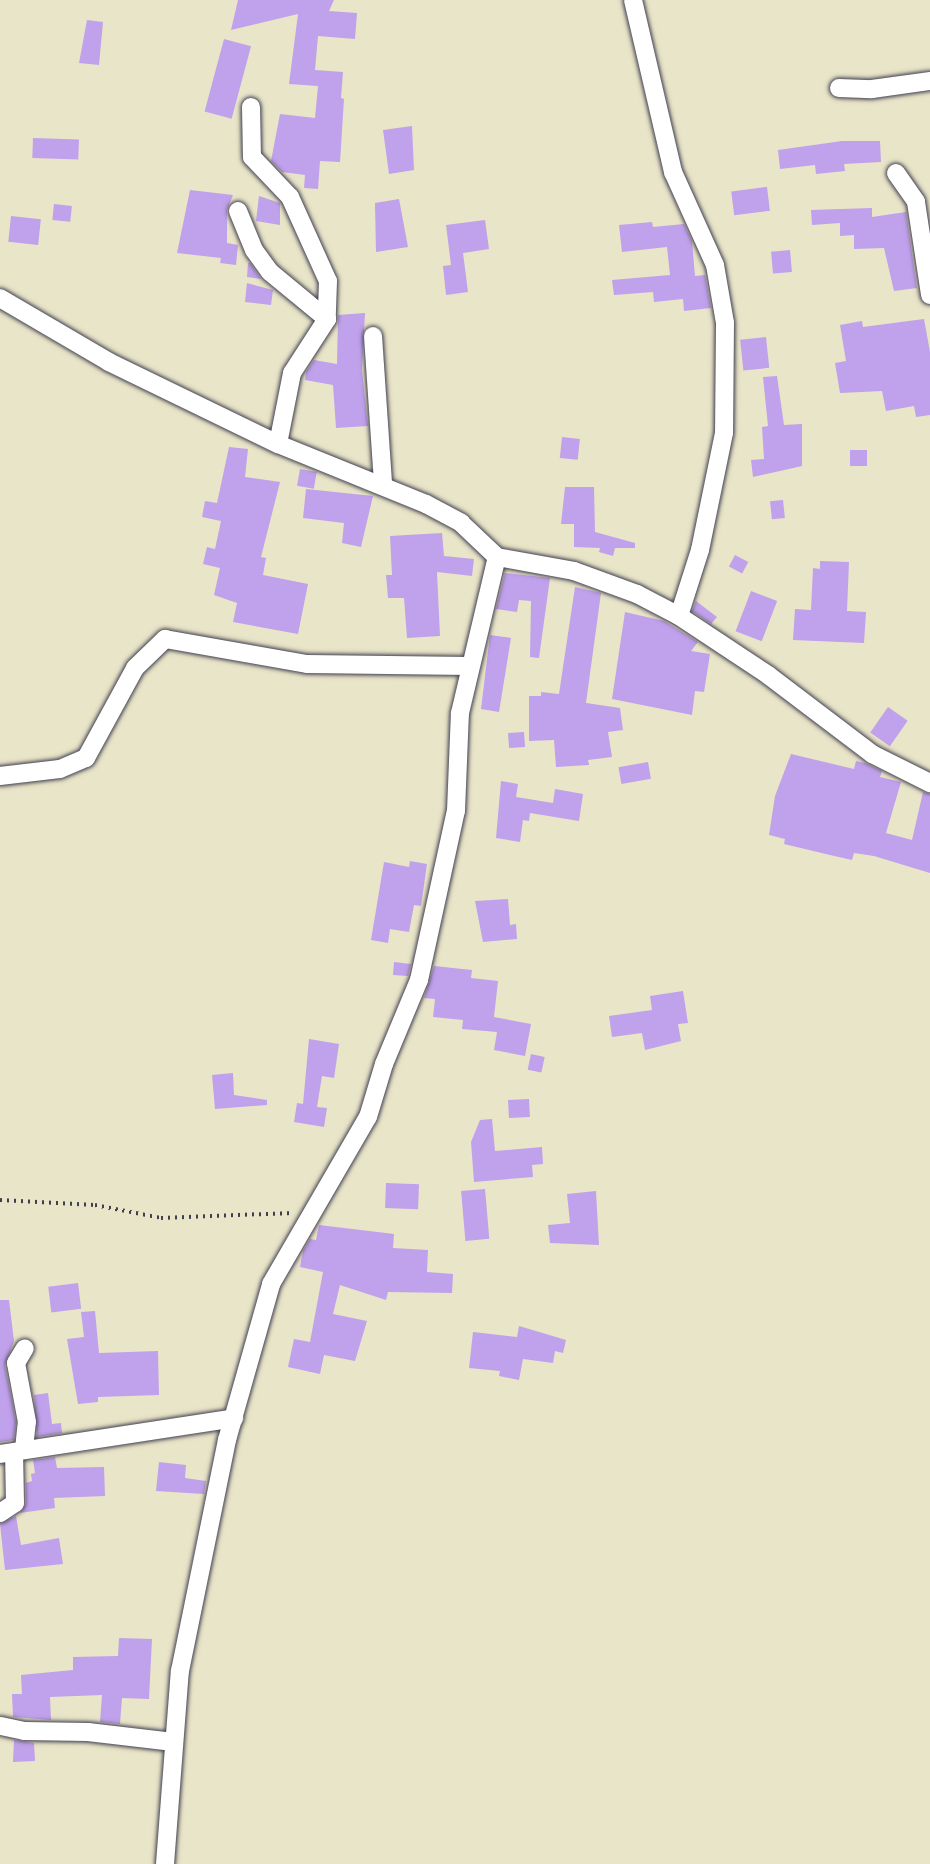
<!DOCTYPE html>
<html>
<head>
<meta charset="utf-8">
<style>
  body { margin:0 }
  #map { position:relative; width:930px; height:1864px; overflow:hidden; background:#e9e5c8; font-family:Mynerve,sans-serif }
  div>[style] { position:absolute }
  .building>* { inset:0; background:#c0a1eb; transform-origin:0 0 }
  .path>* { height:3.5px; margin-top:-1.75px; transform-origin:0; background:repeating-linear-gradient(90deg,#403f50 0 2px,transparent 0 7px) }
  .roads { filter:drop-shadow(0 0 2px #403f50) drop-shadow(0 0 2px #403f50) }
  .street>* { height:18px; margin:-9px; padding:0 9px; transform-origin:9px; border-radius:9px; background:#fff }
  span { translate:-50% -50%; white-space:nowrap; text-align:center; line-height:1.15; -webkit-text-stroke:5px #f6f6f2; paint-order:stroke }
</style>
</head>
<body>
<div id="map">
  <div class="building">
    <i style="clip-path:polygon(238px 0,334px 0,329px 11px,357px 13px,355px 39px,318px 36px,315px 70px,343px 72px,341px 98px,344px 99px,340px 162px,320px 161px,318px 189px,304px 188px,305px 175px,282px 172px,271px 161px,280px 114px,315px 118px,318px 86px,289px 84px,298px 14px,231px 30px)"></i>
    <i style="clip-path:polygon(87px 20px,103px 22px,99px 65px,79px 63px)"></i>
    <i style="left:224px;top:39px;width:28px;height:75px;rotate:15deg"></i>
    <i style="clip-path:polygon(412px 126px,414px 170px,389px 174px,383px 130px)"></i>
    <i style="left:33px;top:138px;width:46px;height:20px;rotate:2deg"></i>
    <i style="clip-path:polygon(842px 141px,880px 141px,881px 162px,844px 164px,845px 171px,816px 174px,815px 165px,780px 169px,778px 150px)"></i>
    <i style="left:767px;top:187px;width:24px;height:36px;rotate:83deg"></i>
    <i style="clip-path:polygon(190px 190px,233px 195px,227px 210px,227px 243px,238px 245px,236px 265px,220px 263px,221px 258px,177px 253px)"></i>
    <i style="clip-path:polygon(259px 196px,280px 203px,280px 225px,256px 221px)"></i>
    <i style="clip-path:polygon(399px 199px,408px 247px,376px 252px,375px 203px)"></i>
    <i style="left:54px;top:204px;width:18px;height:16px;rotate:6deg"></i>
    <i style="clip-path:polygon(872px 208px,872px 217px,906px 212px,917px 288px,894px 291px,884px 248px,854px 249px,854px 235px,840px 236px,840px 223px,812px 225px,811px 210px)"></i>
    <i style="left:11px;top:216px;width:30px;height:26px;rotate:6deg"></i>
    <i style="clip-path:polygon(485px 220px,489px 249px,463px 253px,468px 292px,446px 295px,443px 266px,451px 265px,446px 225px)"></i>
    <i style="clip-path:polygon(652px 222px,653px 227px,684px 224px,692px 241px,695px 276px,705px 275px,711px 308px,684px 311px,683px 299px,654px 302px,653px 292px,614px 295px,612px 280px,670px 275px,667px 247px,622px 252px,619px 225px)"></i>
    <i style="left:790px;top:250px;width:22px;height:19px;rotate:85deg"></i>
    <i style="clip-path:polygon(248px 263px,250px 263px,261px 279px,247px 277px)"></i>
    <i style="clip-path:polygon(247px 283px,273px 290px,271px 305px,245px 302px)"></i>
    <i style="clip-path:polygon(365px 313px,362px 370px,368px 426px,336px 428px,333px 385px,305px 380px,306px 372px,314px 360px,337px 364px,338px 315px)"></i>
    <i style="clip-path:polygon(924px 319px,930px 352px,930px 415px,916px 417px,914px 406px,886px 411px,882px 391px,840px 393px,835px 363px,846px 361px,840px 325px,862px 321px,863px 327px)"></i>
    <i style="left:766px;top:337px;width:31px;height:26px;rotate:84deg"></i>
    <i style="clip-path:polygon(777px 376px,784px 425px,802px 424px,802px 466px,753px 477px,751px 460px,764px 459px,762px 427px,768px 426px,763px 377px)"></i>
    <i style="left:562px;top:437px;width:18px;height:21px;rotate:6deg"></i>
    <i style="clip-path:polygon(229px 447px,248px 449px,245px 477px,280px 482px,261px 557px,266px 558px,263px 575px,308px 584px,298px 634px,233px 622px,237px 603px,214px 595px,220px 568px,203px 564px,207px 547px,215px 549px,221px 521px,202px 517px,205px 501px,217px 503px)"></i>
    <i style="left:850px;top:450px;width:17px;height:16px"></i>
    <i style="left:300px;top:469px;width:17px;height:17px;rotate:10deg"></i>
    <i style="clip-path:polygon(565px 487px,594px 487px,595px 532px,635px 543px,635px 548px,615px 548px,613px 556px,599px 552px,600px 548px,574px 547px,574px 524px,561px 524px)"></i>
    <i style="clip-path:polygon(306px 489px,373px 496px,361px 547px,342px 543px,344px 523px,303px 518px)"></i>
    <i style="left:783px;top:500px;width:18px;height:13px;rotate:84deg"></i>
    <i style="clip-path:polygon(442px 533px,444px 556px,474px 559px,472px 576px,437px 572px,440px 636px,407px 638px,404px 598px,388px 598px,386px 575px,392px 575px,390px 536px)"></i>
    <i style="left:735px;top:555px;width:15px;height:13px;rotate:28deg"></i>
    <i style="clip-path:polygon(820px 561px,849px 562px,847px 611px,866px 612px,864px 643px,793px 640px,795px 609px,811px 610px,813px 568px,820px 569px)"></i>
    <i style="clip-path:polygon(505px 573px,550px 578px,539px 658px,530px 657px,531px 601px,519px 600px,517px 612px,496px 609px)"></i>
    <i style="clip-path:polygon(575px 587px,601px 593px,586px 703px,620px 708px,623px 730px,608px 732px,612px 757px,588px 760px,589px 765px,556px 767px,554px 740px,529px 741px,529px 696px,541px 696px,541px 692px,559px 694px)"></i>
    <i style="left:751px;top:591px;width:28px;height:43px;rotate:21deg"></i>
    <i style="clip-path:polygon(696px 601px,717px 617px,711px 624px,692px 611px)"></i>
    <i style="clip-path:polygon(625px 612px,664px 621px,698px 642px,691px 651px,710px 654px,704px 692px,695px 691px,692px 715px,612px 699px)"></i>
    <i style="clip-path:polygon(490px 635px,511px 638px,499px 712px,481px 709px)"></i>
    <i style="left:888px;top:707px;width:24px;height:31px;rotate:35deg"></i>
    <i style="left:524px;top:732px;width:15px;height:16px;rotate:86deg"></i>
    <i style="clip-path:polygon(791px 754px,854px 769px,856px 761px,865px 763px,882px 771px,880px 777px,901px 782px,886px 833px,912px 840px,923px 792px,930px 794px,930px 873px,874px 856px,854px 853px,852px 860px,830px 855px,784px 844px,785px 839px,769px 835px,775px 796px)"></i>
    <i style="left:648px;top:762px;width:17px;height:30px;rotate:80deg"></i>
    <i style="clip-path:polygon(501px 781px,518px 784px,516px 797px,553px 803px,555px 789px,583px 794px,579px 821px,530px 813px,529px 821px,523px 820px,520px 842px,496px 838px)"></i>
    <i style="clip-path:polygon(410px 861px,427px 864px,421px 906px,414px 905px,409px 932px,390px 929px,388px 943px,371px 940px,384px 862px,409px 867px)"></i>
    <i style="clip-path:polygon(508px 899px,510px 925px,516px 924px,517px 939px,483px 942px,475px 901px)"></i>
    <i style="clip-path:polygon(394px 962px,411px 964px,408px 976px,393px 975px)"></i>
    <i style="clip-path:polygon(434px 966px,472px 970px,471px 978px,498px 981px,494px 1017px,531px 1024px,525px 1056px,494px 1050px,497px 1032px,462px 1029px,463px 1020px,433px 1017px,435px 999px,424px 998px)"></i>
    <i style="clip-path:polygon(683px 991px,688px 1023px,678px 1024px,681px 1041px,645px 1050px,642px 1033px,612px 1037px,609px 1016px,652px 1010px,650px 996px)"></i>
    <i style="clip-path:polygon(309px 1039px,339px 1044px,334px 1078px,322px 1076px,317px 1107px,327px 1108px,324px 1127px,294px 1122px,297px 1103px,303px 1104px)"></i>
    <i style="left:531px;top:1054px;width:14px;height:16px;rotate:12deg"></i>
    <i style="clip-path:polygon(233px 1073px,234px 1095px,267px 1100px,267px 1105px,215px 1109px,212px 1075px)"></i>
    <i style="left:529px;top:1099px;width:18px;height:21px;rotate:87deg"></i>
    <i style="clip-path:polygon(492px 1119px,495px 1151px,542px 1147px,543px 1164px,532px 1165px,533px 1177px,474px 1182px,471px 1142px,480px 1120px)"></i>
    <i style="left:386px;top:1183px;width:33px;height:25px;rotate:2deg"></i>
    <i style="left:485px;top:1189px;width:50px;height:24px;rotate:85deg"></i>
    <i style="clip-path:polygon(596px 1191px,599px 1245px,550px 1243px,548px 1225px,570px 1223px,567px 1194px)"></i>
    <i style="clip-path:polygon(319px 1225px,394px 1234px,393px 1248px,428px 1250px,427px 1272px,453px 1274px,452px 1293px,388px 1292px,386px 1300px,340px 1285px,333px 1314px,367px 1321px,355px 1361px,324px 1355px,320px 1374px,288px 1367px,294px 1339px,310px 1342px,323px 1272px,300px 1267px,303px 1251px,310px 1239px,316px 1240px)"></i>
    <i style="left:78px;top:1283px;width:26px;height:30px;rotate:83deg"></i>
    <i style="clip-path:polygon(0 1300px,9px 1300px,14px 1341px,5px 1365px,16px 1422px,14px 1440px,0 1442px)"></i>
    <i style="clip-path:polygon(95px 1311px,99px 1353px,158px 1351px,159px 1395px,98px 1397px,98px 1402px,78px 1404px,67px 1339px,84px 1337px,81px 1312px)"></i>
    <i style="clip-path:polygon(519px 1326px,566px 1340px,563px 1353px,555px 1351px,553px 1363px,523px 1359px,519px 1380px,499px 1376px,500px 1371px,469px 1368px,473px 1332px,517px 1337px)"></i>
    <i style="clip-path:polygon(48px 1393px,52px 1424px,61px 1423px,62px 1433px,37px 1437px,34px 1395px)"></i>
    <i style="clip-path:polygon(55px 1457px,57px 1468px,104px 1467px,105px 1496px,54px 1498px,55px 1508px,20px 1513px,26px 1503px,26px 1483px,32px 1481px,31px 1474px,35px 1473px,33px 1460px)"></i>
    <i style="clip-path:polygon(159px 1462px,186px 1465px,185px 1478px,206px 1481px,204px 1494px,156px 1491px)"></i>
    <i style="clip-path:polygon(16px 1516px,21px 1545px,59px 1538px,63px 1564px,5px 1570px,0 1524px)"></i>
    <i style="clip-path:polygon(119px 1638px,152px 1639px,149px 1699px,122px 1698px,120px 1724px,100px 1722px,102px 1695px,50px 1697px,51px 1720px,13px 1717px,12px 1694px,22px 1694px,21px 1675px,73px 1670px,73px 1657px,118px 1656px)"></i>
    <i style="clip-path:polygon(14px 1740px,34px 1743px,35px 1761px,13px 1762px)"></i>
  </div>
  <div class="path">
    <i style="left:0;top:1200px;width:95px;rotate:3deg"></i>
    <i style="left:95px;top:1205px;width:67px;rotate:11.1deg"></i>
    <i style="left:161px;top:1218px;width:133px;rotate:-2.2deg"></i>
  </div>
  <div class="roads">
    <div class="street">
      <i style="left:633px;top:0;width:177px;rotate:76.9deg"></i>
      <i style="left:673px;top:172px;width:102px;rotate:65.7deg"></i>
      <i style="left:715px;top:265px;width:59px;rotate:80.2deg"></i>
      <i style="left:725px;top:323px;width:110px;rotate:90.5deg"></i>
      <i style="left:724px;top:433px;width:119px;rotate:101.6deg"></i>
      <i style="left:700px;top:550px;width:69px;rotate:107.7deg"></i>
      <i style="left:839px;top:88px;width:33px;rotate:2deg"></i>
      <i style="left:872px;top:89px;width:59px;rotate:-7.9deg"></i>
      <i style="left:251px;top:107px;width:50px;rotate:88.9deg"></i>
      <i style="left:252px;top:157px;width:55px;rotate:46.5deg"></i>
      <i style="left:290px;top:197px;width:92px;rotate:65.7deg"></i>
      <i style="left:328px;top:281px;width:38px;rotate:92deg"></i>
      <i style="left:327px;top:319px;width:64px;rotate:122.9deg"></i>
      <i style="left:292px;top:373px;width:72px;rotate:101.2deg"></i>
      <i style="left:896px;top:173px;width:35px;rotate:55deg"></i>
      <i style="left:916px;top:202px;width:94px;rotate:81.4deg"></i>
      <i style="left:238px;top:211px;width:42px;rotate:67.7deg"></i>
      <i style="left:254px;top:250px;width:27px;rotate:54deg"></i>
      <i style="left:270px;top:272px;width:74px;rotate:39.5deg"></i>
      <i style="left:0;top:298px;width:126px;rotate:30.4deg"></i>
      <i style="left:109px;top:362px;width:188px;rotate:25.9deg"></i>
      <i style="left:278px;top:444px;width:160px;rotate:22.1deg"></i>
      <i style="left:426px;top:504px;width:40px;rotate:28deg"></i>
      <i style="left:461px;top:523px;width:50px;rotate:43.4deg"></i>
      <i style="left:497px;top:557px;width:78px;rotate:10.3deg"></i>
      <i style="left:574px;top:571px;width:67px;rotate:20.1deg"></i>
      <i style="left:637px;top:594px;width:47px;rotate:27.6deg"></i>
      <i style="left:679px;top:616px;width:107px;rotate:33.5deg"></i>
      <i style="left:768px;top:675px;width:131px;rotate:37.2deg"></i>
      <i style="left:872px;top:754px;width:65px;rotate:26.6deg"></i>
      <i style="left:373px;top:336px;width:148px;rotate:86.1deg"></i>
      <i style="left:0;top:776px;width:60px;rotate:-6.7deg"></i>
      <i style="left:60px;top:769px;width:28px;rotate:-23deg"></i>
      <i style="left:86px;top:758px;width:102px;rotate:-61.4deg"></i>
      <i style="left:135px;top:668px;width:42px;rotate:-44deg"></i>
      <i style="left:165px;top:639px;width:144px;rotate:10deg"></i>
      <i style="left:307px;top:664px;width:163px;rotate:0.7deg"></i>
      <i style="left:24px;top:1449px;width:27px;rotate:-84deg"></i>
      <i style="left:27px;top:1422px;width:60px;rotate:-100.6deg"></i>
      <i style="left:16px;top:1363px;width:17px;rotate:-59deg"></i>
      <i style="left:0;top:1454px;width:237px;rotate:-8.7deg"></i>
      <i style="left:0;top:1513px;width:18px;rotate:-34deg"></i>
      <i style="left:15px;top:1503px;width:50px;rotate:-91.1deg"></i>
      <i style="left:1px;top:1726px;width:24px;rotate:12deg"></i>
      <i style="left:24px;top:1731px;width:64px;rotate:0.9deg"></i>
      <i style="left:88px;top:1732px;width:86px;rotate:6.7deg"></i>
      <i style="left:165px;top:1864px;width:194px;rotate:-85.6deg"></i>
      <i style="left:180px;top:1671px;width:236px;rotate:-78.5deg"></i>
      <i style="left:227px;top:1440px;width:162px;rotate:-74.2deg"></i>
      <i style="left:271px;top:1284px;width:193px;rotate:-59.9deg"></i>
      <i style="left:368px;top:1117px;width:55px;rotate:-73.2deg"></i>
      <i style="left:384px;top:1064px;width:91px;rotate:-67.4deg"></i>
      <i style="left:419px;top:980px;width:173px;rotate:-77.7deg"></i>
      <i style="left:456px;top:811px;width:98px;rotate:-87.7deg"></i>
      <i style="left:460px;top:713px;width:160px;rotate:-76.7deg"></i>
    </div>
  </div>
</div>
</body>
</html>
